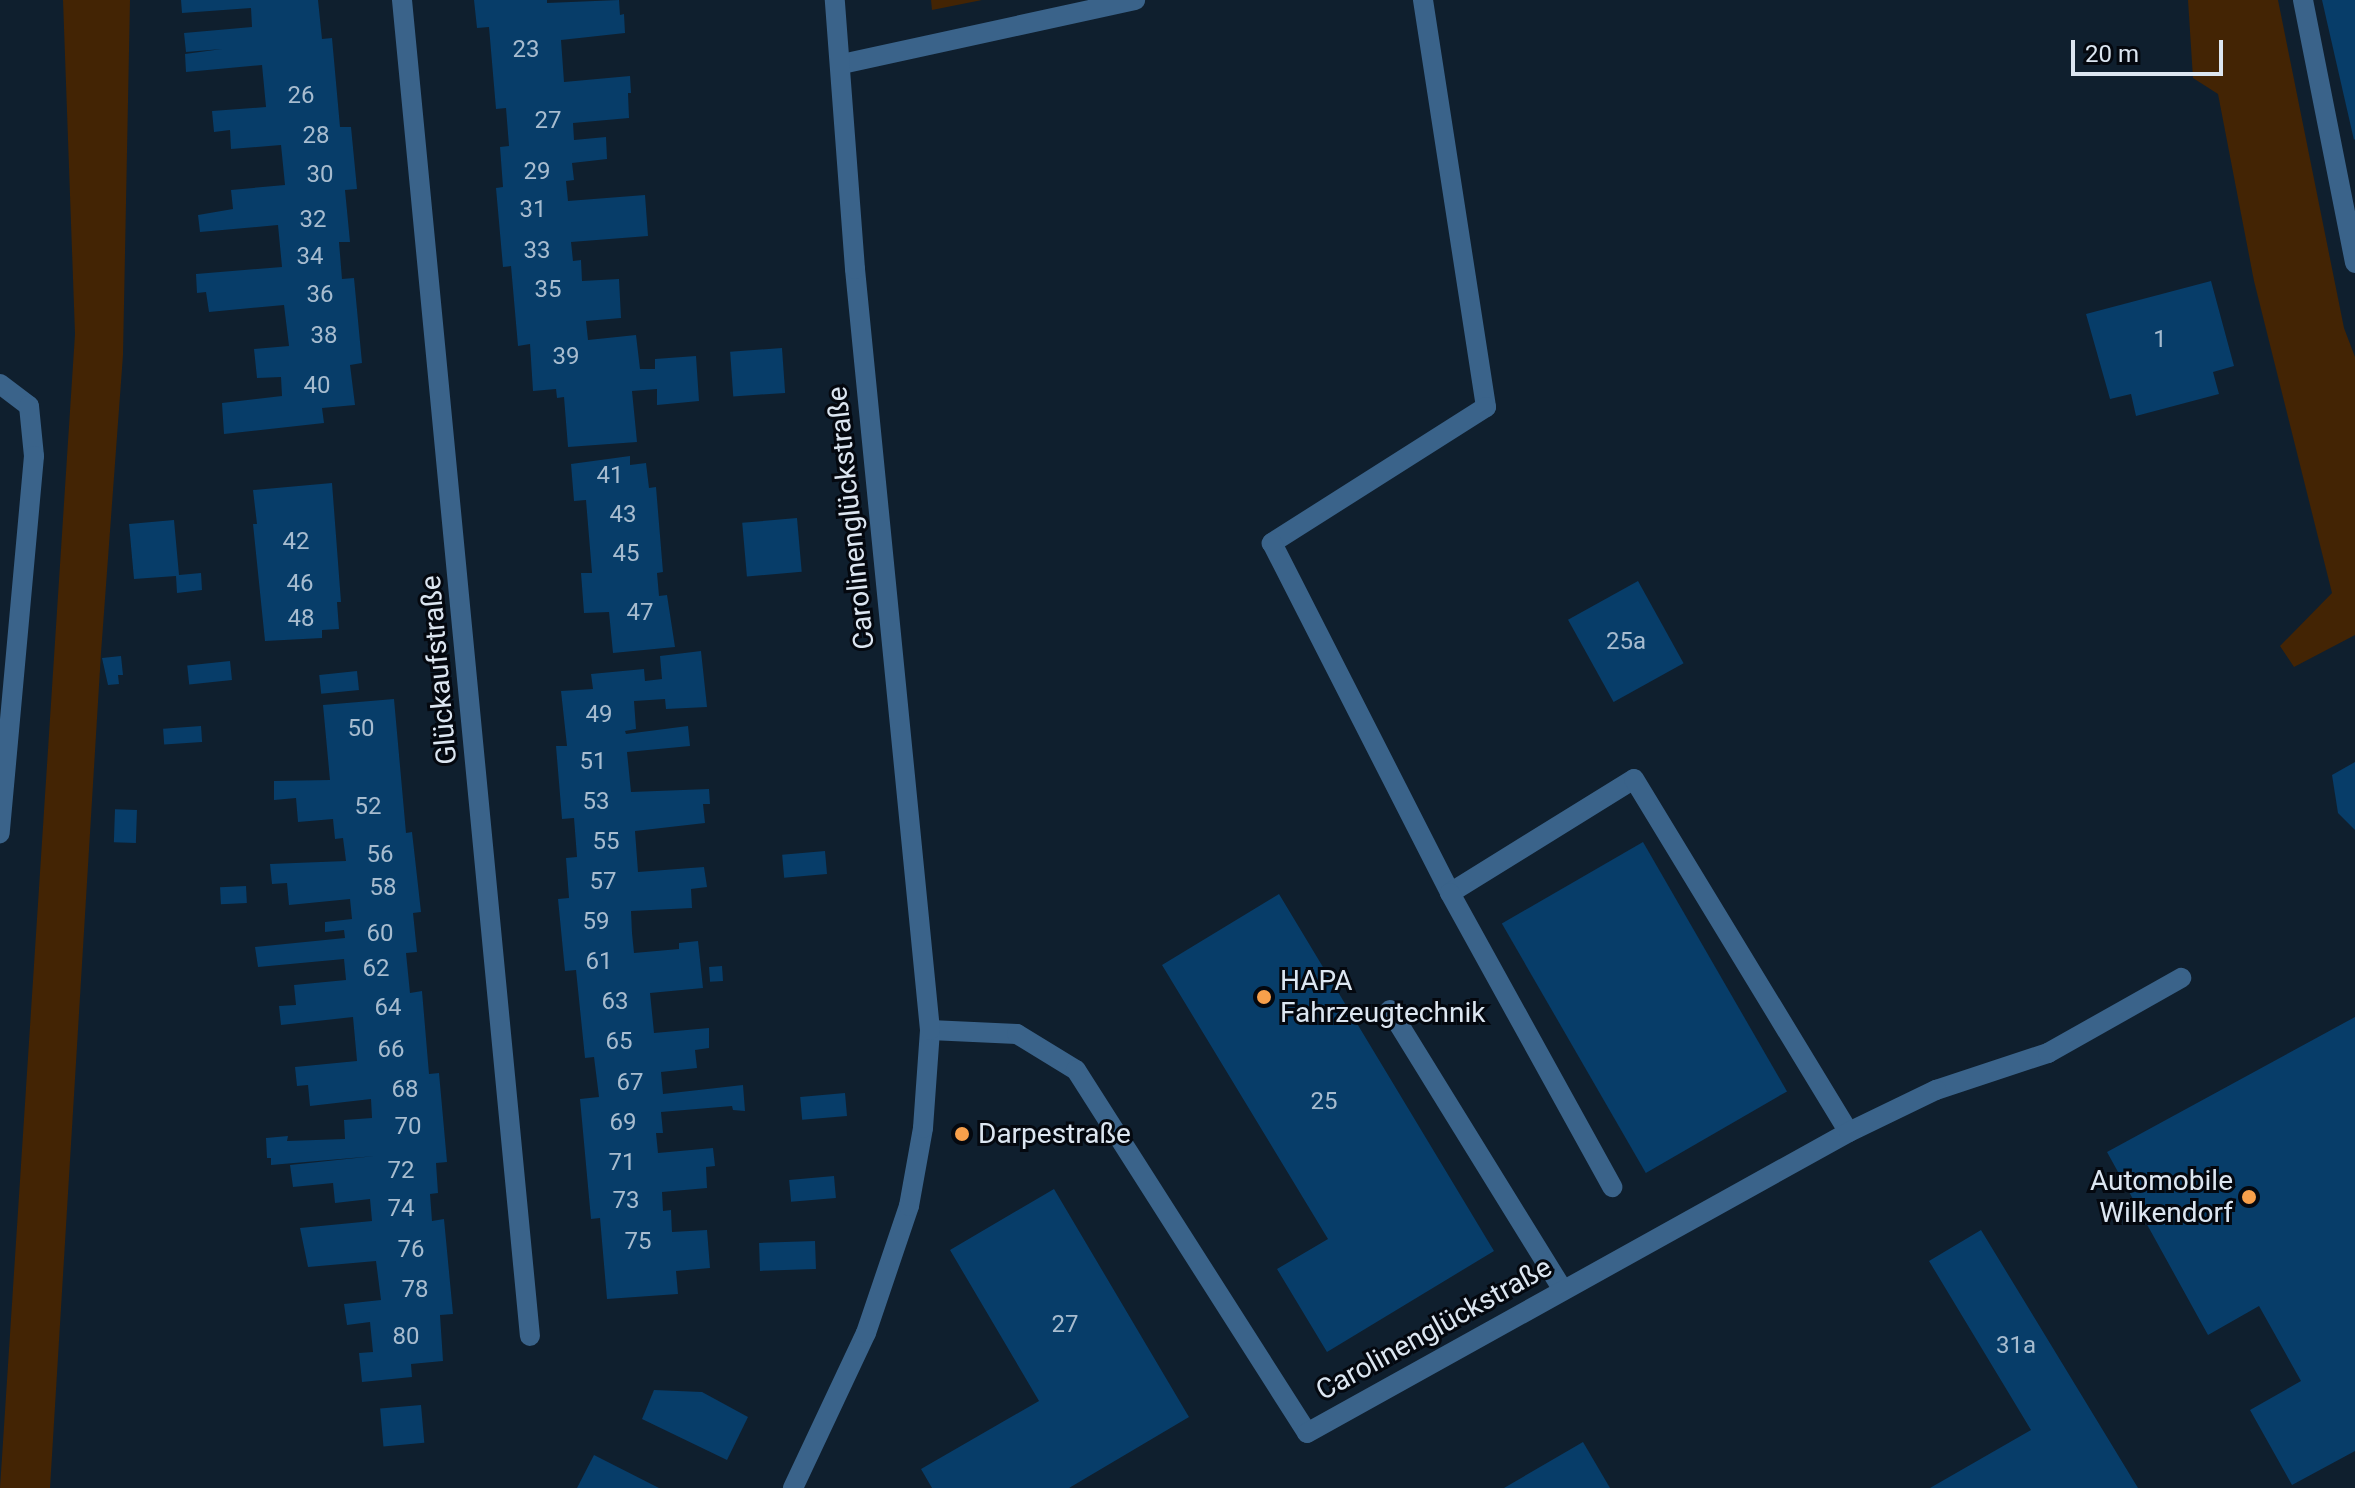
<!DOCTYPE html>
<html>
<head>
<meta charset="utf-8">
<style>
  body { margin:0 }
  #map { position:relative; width:2355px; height:1488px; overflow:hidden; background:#0f1f2e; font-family:Roboto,sans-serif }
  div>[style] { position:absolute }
  .green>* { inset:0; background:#432404 }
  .building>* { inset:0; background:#073d69; transform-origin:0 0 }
  .service>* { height:20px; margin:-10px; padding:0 10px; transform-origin:10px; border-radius:10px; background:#3a638a }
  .minor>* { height:20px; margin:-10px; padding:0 10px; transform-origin:10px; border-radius:10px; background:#3a638a }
  .dots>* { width:22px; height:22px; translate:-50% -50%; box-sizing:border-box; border:4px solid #04080f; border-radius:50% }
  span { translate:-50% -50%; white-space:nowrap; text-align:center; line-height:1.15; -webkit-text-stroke:6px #04080f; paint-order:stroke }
  .number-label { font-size:24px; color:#a7bccf }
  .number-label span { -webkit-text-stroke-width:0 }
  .street-label { font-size:28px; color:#dce6f1 }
  .poi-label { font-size:28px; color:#dce6f1 }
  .left { translate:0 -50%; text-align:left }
  .right { translate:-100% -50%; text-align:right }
  .scale { position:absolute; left:2071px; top:40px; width:152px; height:36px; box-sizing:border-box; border:4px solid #dce6f1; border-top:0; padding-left:10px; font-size:24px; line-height:28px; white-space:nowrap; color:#dce6f1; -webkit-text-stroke:6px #04080f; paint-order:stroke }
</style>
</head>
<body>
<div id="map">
  <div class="green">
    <i style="clip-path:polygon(63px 0,130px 0,123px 355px,101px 653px,50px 1488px,0 1488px,75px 334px)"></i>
    <i style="clip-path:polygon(931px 0,982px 0,932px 10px)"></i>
    <i style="clip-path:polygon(2188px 0,2278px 0,2344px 328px,2355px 357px,2355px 635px,2294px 667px,2280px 646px,2332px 593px,2254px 281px,2218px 94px,2193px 78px)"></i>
  </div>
  <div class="building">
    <i style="clip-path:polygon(181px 0,318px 0,322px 39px,332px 38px,340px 127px,351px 127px,357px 189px,345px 190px,350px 242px,339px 242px,342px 279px,354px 278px,362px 363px,350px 365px,355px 405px,322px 408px,324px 423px,224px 434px,222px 403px,282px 396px,281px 377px,257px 378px,254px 349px,289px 346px,284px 305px,209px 312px,206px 292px,197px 293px,196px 274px,282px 267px,278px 225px,200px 232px,198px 215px,233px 209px,231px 190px,285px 185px,281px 145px,231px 149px,230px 130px,214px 132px,212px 111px,266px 107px,262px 65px,186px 72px,185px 54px,222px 49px,186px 52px,184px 33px,252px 27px,251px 8px,182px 13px)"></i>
    <i style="clip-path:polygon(474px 0,547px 0,547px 3px,619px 0,620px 15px,624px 14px,625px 33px,561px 40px,564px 82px,630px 76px,631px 93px,628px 93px,629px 118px,573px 123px,574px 140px,606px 137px,607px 159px,572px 163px,574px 180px,566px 181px,568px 201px,645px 195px,648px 236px,571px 242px,573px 261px,581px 260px,582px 281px,619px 279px,621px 318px,586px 321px,588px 340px,636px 335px,640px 369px,655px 369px,655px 359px,696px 356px,699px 401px,657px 405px,657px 389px,632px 391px,637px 442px,568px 447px,564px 397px,557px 398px,556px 389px,533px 391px,530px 344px,518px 346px,511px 266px,503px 267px,496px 188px,503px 187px,500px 147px,509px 146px,506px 108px,496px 109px,489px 27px,477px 28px)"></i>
    <i style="clip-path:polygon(2322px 0,2355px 0,2355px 139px,2354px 140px)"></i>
    <i style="clip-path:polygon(2211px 281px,2234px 366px,2213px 372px,2219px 394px,2136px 416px,2131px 394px,2110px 399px,2086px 314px)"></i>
    <i style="left:782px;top:348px;width:45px;height:52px;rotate:86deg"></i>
    <i style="clip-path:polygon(630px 456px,630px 465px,646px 463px,649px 488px,656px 487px,663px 572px,657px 573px,659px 596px,667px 595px,675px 647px,613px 653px,609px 612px,584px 613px,581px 573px,592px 573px,586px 500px,574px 501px,571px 464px)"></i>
    <i style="clip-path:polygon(332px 483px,341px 602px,337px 602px,339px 629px,322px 630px,322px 638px,265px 641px,253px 524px,257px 524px,253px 490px)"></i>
    <i style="left:797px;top:518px;width:54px;height:55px;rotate:85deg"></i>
    <i style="clip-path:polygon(174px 520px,179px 575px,201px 573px,202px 590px,177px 593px,176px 576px,134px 579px,129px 524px)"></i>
    <i style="left:1638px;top:581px;width:94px;height:80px;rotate:61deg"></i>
    <i style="clip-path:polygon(701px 651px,707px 707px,666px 709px,665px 699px,634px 701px,636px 729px,625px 731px,626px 734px,688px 726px,690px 746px,627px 752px,631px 792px,709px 789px,710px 804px,703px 804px,705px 823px,635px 831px,638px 872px,704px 867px,707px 887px,691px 889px,692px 908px,631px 911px,632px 933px,634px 953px,679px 949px,679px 943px,698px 941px,703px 988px,650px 993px,654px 1033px,709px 1028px,709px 1048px,695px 1050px,697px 1068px,661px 1072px,663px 1094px,743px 1085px,745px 1111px,733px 1110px,732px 1106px,661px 1112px,663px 1133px,656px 1133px,658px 1153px,713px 1148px,715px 1166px,706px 1167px,707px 1188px,662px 1192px,663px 1211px,671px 1210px,672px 1232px,707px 1230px,710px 1268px,676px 1271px,678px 1294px,607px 1299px,600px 1218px,591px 1219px,580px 1099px,599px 1097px,594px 1057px,585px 1058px,576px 970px,565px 971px,558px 899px,569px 898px,566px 858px,577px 857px,574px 818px,562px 819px,556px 746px,567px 746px,561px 691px,593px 689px,591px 674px,644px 669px,645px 681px,662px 679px,660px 656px)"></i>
    <i style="clip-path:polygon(121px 656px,123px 675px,118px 675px,119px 684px,108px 685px,102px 658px)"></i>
    <i style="left:230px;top:661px;width:19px;height:43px;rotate:84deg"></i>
    <i style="left:357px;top:671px;width:19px;height:38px;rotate:84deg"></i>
    <i style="clip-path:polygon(394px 699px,406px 833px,412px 832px,421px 912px,413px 913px,417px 952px,406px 953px,410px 993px,422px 991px,429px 1074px,439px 1073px,447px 1162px,436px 1163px,438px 1193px,430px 1194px,432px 1221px,444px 1219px,453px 1314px,440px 1315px,443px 1361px,411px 1364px,412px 1377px,362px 1382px,359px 1353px,373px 1352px,370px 1322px,347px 1325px,344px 1304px,381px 1300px,376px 1261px,308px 1267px,300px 1228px,372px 1221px,370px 1199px,335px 1203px,333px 1183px,293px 1187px,290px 1165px,375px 1156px,271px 1165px,271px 1158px,267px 1158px,266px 1138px,288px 1136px,287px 1141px,345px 1139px,344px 1120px,372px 1118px,371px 1099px,310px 1106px,308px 1085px,297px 1086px,295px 1067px,357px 1061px,353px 1017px,281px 1025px,279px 1006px,296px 1005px,294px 985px,346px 980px,344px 959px,258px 967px,255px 947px,345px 938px,344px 930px,325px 932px,325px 922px,352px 919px,350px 899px,289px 905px,287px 883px,272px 884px,270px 864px,346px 861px,343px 838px,335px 839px,333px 819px,298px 822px,296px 798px,274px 800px,274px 781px,330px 780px,323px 705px)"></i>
    <i style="left:201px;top:726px;width:16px;height:38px;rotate:86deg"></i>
    <i style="clip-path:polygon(2355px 762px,2355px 830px,2338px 813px,2332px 775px)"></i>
    <i style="left:137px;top:810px;width:33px;height:22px;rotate:92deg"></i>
    <i style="left:1643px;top:842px;width:288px;height:163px;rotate:60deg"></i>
    <i style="left:825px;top:851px;width:23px;height:43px;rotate:85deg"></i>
    <i style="left:246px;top:886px;width:17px;height:26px;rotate:87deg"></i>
    <i style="clip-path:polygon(1279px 894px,1494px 1251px,1327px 1352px,1277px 1269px,1328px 1239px,1162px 965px)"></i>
    <i style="left:722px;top:966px;width:15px;height:13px;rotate:86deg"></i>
    <i style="clip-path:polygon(2355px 1017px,2355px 1451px,2292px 1485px,2250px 1410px,2301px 1381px,2259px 1306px,2208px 1335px,2107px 1152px)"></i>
    <i style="left:845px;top:1093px;width:23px;height:45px;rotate:85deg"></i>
    <i style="left:834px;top:1176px;width:22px;height:45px;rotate:85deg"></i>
    <i style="clip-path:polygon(1054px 1189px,1189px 1417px,1069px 1488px,932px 1488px,921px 1469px,1039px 1401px,950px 1250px)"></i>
    <i style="clip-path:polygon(1981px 1230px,2138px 1488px,1930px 1488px,2031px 1430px,1929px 1261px)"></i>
    <i style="left:815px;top:1241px;width:28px;height:56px;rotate:88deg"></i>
    <i style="clip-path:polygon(654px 1390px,702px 1392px,748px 1417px,727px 1460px,642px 1419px)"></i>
    <i style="left:421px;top:1405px;width:38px;height:41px;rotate:85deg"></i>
    <i style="clip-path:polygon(1583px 1442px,1610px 1488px,1504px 1488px)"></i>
    <i style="clip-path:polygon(594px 1455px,659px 1488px,577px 1488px)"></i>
  </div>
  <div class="service">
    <i style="left:1423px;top:0;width:412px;rotate:81.2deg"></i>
    <i style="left:1486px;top:407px;width:254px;rotate:147.6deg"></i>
    <i style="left:1272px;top:543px;width:393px;rotate:63deg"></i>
    <i style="left:1450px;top:893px;width:216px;rotate:-31.8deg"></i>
    <i style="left:1634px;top:779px;width:413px;rotate:58.7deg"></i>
    <i style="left:0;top:384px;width:36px;rotate:37deg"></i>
    <i style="left:29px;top:406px;width:50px;rotate:84.3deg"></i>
    <i style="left:34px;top:456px;width:379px;rotate:95.2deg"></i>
    <i style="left:1450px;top:893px;width:336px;rotate:61.1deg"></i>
    <i style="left:1390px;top:1010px;width:328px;rotate:58.3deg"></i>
    <i style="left:1936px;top:1090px;width:118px;rotate:-18.3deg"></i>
    <i style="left:2048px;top:1053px;width:153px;rotate:-29.4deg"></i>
  </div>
  <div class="minor">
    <i style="left:402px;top:0;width:1342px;rotate:84.53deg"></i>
    <i style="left:2303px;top:0;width:268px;rotate:78.8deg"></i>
    <i style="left:842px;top:64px;width:300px;rotate:-12.3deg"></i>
    <i style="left:930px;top:1030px;width:87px;rotate:2.6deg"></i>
    <i style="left:1017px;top:1034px;width:69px;rotate:31.4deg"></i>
    <i style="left:1076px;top:1070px;width:430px;rotate:57.5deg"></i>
    <i style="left:1307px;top:1433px;width:620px;rotate:-29.05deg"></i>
    <i style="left:1849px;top:1132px;width:97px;rotate:-25.8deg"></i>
    <i style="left:793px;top:1488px;width:171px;rotate:-64.8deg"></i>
    <i style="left:866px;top:1333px;width:134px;rotate:-71.3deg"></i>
    <i style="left:909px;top:1206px;width:79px;rotate:-79.8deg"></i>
    <i style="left:923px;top:1128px;width:98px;rotate:-85.9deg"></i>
    <i style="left:930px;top:1030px;width:765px;rotate:-95.63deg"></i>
    <i style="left:855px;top:269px;width:270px;rotate:-94.3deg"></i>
  </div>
  <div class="dots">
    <i style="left:1264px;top:997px;background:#f8a04b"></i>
    <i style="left:962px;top:1134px;background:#f8a04b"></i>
    <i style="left:2249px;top:1197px;background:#f8a04b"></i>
  </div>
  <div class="number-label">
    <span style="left:526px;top:50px">23</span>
    <span style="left:301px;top:96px">26</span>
    <span style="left:548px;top:121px">27</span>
    <span style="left:316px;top:136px">28</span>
    <span style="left:537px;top:172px">29</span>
    <span style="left:320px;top:175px">30</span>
    <span style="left:533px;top:210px">31</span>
    <span style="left:313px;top:220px">32</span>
    <span style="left:537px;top:251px">33</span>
    <span style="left:310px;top:257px">34</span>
    <span style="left:548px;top:290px">35</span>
    <span style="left:320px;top:295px">36</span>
    <span style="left:324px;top:336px">38</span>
    <span style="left:2160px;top:340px">1</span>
    <span style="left:566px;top:357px">39</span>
    <span style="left:317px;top:386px">40</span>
    <span style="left:610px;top:476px">41</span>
    <span style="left:623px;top:515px">43</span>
    <span style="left:296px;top:542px">42</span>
    <span style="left:626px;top:554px">45</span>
    <span style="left:300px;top:584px">46</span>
    <span style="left:640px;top:613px">47</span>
    <span style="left:301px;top:619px">48</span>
    <span style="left:1626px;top:642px">25a</span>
    <span style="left:599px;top:715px">49</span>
    <span style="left:361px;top:729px">50</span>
    <span style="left:593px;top:762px">51</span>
    <span style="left:596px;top:802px">53</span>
    <span style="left:368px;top:807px">52</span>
    <span style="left:606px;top:842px">55</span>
    <span style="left:380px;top:855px">56</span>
    <span style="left:603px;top:882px">57</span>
    <span style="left:383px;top:888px">58</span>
    <span style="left:596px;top:922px">59</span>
    <span style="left:380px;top:934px">60</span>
    <span style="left:599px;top:962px">61</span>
    <span style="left:376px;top:969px">62</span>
    <span style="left:615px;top:1002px">63</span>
    <span style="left:388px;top:1008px">64</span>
    <span style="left:619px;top:1042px">65</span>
    <span style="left:391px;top:1050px">66</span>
    <span style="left:630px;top:1083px">67</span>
    <span style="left:405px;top:1090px">68</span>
    <span style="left:1324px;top:1102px">25</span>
    <span style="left:623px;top:1123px">69</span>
    <span style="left:408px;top:1127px">70</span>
    <span style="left:622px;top:1163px">71</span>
    <span style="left:401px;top:1171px">72</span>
    <span style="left:626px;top:1201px">73</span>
    <span style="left:401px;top:1209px">74</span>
    <span style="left:638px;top:1242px">75</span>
    <span style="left:411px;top:1250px">76</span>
    <span style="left:415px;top:1290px">78</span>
    <span style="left:1065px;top:1325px">27</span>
    <span style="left:406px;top:1337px">80</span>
    <span style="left:2016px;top:1346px">31a</span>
  </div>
  <div class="street-label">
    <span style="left:851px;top:518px;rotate:-96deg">Carolinenglückstraße</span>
    <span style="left:439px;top:670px;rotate:-95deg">Glückaufstraße</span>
    <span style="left:1434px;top:1329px;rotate:-29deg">Carolinenglückstraße</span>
  </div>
  <div class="poi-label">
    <span class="left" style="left:1280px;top:997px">HAPA<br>Fahrzeugtechnik</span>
    <span class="left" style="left:978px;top:1134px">Darpestraße</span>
    <span class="right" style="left:2233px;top:1197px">Automobile<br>Wilkendorf</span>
  </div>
  <div class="scale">20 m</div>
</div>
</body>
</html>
